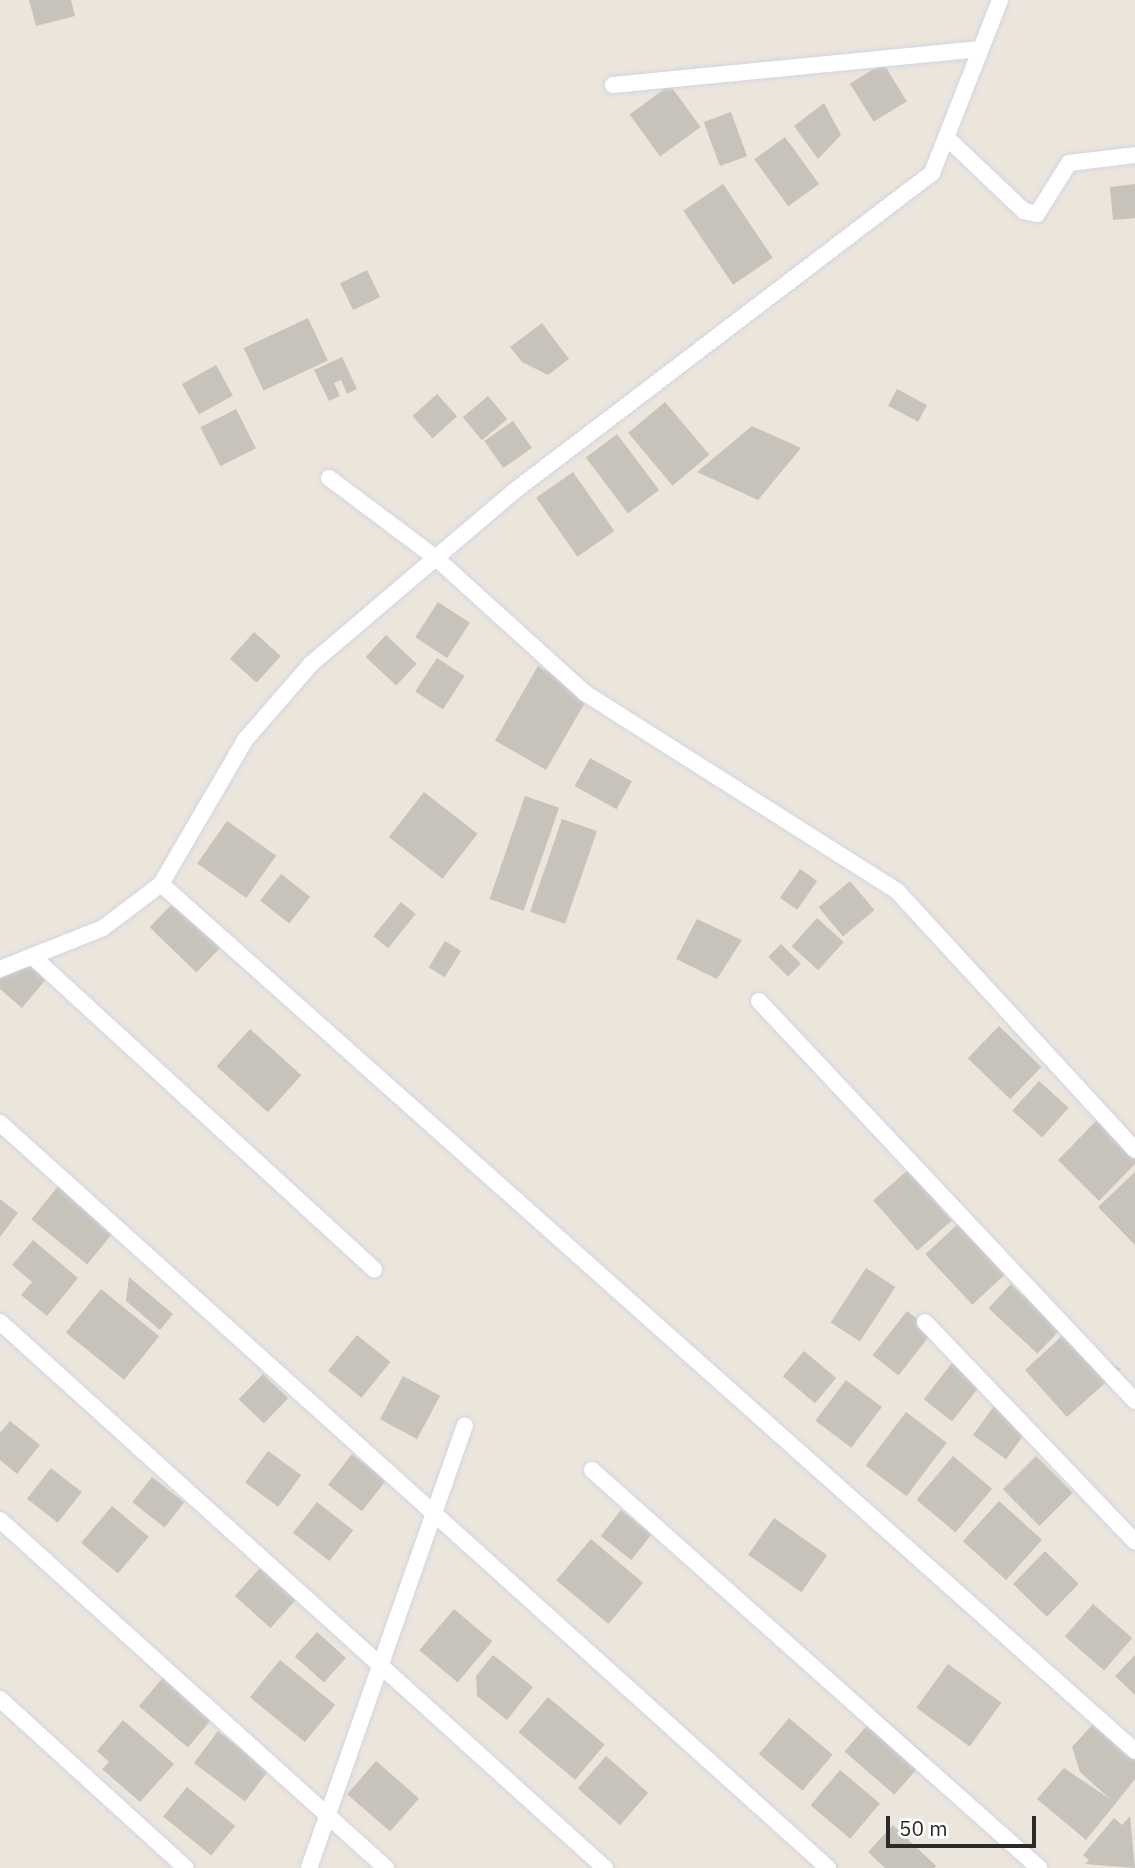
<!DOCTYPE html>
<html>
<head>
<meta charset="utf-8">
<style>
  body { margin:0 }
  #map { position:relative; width:1135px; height:1868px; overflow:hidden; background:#ece5dc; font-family:"IBM Plex Sans",sans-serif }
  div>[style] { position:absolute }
  .building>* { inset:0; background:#c7c3bb; transform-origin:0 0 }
  .roads { filter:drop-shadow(0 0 2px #d2d5e3) drop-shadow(0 0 2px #d2d5e3) }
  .minor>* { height:16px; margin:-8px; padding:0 8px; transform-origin:8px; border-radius:8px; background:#fff }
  span { translate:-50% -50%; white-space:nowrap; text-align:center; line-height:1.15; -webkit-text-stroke:5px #fff; paint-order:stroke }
  .scale { position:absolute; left:886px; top:1816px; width:150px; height:32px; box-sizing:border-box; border:4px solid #2a2a2a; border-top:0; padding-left:9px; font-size:21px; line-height:24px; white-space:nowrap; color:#2a2a2a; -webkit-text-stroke:5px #fff; paint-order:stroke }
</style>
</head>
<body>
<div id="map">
  <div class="building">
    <i style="clip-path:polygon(29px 0,71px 0,75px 16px,36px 26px)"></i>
    <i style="left:883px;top:63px;width:45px;height:39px;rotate:58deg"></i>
    <i style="left:670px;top:85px;width:52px;height:50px;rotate:54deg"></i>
    <i style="clip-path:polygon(824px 103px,841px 135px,818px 159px,794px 126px)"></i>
    <i style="left:731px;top:112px;width:47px;height:29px;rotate:70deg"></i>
    <i style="left:785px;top:137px;width:58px;height:38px;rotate:54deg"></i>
    <i style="left:723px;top:184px;width:89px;height:48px;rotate:56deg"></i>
    <i style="clip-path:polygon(1135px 184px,1135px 218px,1113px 220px,1110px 187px)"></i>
    <i style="left:367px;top:270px;width:30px;height:30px;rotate:64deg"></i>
    <i style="left:308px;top:318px;width:47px;height:71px;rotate:65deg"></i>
    <i style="clip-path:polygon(542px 323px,569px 359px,548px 375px,522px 362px,510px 347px)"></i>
    <i style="clip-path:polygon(342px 357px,357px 389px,347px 394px,341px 380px,334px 383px,340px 396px,329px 401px,314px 370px)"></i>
    <i style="left:216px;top:365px;width:35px;height:39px;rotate:61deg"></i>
    <i style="left:897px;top:389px;width:34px;height:19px;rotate:28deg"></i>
    <i style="left:437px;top:394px;width:30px;height:33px;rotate:48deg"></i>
    <i style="left:488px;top:396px;width:30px;height:33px;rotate:50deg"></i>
    <i style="left:665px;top:402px;width:69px;height:48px;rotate:50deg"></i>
    <i style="left:236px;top:409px;width:44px;height:40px;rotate:63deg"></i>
    <i style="left:513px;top:421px;width:33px;height:35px;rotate:55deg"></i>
    <i style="clip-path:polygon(752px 426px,801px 448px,758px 500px,697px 472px)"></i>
    <i style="left:617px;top:434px;width:70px;height:39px;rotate:53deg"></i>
    <i style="left:573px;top:472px;width:72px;height:45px;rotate:55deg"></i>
    <i style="left:438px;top:602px;width:38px;height:42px;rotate:33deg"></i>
    <i style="left:254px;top:632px;width:36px;height:36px;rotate:42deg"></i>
    <i style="left:386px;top:635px;width:42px;height:30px;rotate:43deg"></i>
    <i style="left:437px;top:658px;width:33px;height:40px;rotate:33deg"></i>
    <i style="left:538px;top:666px;width:59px;height:86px;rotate:30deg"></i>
    <i style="left:590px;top:758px;width:48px;height:32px;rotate:29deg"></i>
    <i style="left:424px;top:792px;width:68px;height:57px;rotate:38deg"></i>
    <i style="left:525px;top:796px;width:36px;height:109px;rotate:19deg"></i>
    <i style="left:562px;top:819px;width:37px;height:98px;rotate:19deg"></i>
    <i style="left:227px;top:821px;width:60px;height:52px;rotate:35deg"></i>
    <i style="left:800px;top:869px;width:21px;height:35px;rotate:35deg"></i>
    <i style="left:281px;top:874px;width:37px;height:34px;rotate:38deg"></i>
    <i style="left:850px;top:881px;width:38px;height:41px;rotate:50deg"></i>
    <i style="left:176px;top:900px;width:65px;height:38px;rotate:44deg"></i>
    <i style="left:401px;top:902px;width:19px;height:44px;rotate:39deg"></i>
    <i style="left:817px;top:918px;width:36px;height:38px;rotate:42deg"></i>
    <i style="clip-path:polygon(697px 919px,742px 940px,717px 979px,676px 959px)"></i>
    <i style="left:445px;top:941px;width:19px;height:31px;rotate:32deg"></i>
    <i style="left:781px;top:944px;width:28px;height:18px;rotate:45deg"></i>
    <i style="clip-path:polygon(28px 962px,47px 978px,22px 1008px,0 989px,0 979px)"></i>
    <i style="left:999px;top:1026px;width:59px;height:45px;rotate:44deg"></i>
    <i style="left:250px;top:1029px;width:69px;height:50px;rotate:42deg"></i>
    <i style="left:1039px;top:1081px;width:40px;height:40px;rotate:42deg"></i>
    <i style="clip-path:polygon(1098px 1119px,1135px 1155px,1135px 1164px,1099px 1201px,1058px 1160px)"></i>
    <i style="left:908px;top:1170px;width:67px;height:46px;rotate:49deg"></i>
    <i style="clip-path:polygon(1135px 1172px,1135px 1245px,1098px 1207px)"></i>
    <i style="left:59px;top:1185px;width:72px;height:44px;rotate:39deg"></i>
    <i style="clip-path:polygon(0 1199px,18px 1213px,0 1237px)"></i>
    <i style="left:959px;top:1223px;width:69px;height:46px;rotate:47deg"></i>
    <i style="clip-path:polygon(33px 1240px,78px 1278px,47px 1316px,21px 1295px,32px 1282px,12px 1265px)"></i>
    <i style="left:866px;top:1268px;width:35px;height:65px;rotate:33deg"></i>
    <i style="clip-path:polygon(129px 1277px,173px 1314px,160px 1330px,126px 1301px)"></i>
    <i style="left:1011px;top:1284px;width:67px;height:33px;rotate:43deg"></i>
    <i style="left:101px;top:1289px;width:75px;height:56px;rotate:39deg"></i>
    <i style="left:907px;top:1311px;width:33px;height:56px;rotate:38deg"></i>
    <i style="left:357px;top:1335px;width:43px;height:46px;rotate:39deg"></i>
    <i style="clip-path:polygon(1062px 1336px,1121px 1369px,1067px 1417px,1025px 1370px)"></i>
    <i style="left:804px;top:1351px;width:42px;height:33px;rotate:40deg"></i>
    <i style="left:952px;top:1363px;width:36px;height:46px;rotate:38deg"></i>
    <i style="left:263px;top:1374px;width:35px;height:35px;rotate:44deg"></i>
    <i style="left:403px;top:1376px;width:42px;height:49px;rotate:28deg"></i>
    <i style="left:846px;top:1380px;width:45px;height:51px;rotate:37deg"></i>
    <i style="left:994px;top:1406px;width:41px;height:36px;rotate:36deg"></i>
    <i style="left:906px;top:1412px;width:51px;height:67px;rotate:37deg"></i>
    <i style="clip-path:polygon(10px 1421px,40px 1445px,17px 1474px,0 1460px,0 1433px)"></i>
    <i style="left:268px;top:1451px;width:41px;height:39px;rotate:36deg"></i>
    <i style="left:352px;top:1454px;width:43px;height:39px;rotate:38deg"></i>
    <i style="left:953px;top:1456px;width:51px;height:57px;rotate:40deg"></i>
    <i style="left:1036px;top:1456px;width:52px;height:47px;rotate:45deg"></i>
    <i style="left:51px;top:1468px;width:39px;height:39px;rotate:38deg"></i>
    <i style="left:152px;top:1477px;width:41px;height:32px;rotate:38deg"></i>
    <i style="left:999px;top:1501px;width:58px;height:54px;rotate:42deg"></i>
    <i style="left:317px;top:1502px;width:46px;height:39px;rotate:38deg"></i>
    <i style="left:112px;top:1506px;width:48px;height:48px;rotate:40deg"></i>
    <i style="left:621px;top:1510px;width:39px;height:33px;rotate:38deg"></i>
    <i style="left:774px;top:1518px;width:65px;height:45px;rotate:35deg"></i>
    <i style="left:591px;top:1539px;width:68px;height:54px;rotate:40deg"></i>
    <i style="left:1045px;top:1551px;width:47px;height:46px;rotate:44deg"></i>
    <i style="left:261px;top:1567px;width:48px;height:39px;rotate:42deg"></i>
    <i style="left:1093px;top:1604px;width:52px;height:43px;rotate:41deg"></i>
    <i style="left:454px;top:1609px;width:50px;height:54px;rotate:40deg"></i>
    <i style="left:317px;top:1632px;width:39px;height:33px;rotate:42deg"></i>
    <i style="clip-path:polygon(493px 1655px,533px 1687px,507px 1720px,477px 1696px,476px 1676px)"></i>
    <i style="clip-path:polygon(1135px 1655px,1135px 1695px,1115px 1676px)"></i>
    <i style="left:280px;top:1660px;width:71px;height:48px;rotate:39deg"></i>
    <i style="left:948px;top:1664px;width:66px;height:54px;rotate:36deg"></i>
    <i style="left:171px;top:1668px;width:64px;height:50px;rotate:40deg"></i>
    <i style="left:548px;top:1697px;width:74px;height:46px;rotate:40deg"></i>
    <i style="left:878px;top:1713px;width:66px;height:51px;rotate:41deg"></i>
    <i style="left:789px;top:1718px;width:57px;height:47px;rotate:40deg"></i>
    <i style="clip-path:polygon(123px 1720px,174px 1764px,140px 1802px,102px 1769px,109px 1762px,97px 1751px)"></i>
    <i style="clip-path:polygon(1096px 1721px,1135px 1754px,1135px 1779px,1116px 1803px,1110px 1799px,1116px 1803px,1086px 1840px,1037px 1799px,1064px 1768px,1110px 1799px,1080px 1772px,1072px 1747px)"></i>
    <i style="left:218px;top:1731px;width:64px;height:40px;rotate:37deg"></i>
    <i style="left:606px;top:1756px;width:56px;height:43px;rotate:41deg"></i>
    <i style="left:376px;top:1761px;width:57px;height:44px;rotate:41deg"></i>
    <i style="left:840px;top:1770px;width:52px;height:46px;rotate:40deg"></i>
    <i style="left:187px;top:1787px;width:62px;height:38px;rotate:39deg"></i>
    <i style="clip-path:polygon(1130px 1816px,1135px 1868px,1085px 1864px,1089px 1860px,1083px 1855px,1114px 1818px,1122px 1825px)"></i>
    <i style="clip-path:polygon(893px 1825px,936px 1866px,934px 1868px,885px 1868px,868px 1852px)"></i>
  </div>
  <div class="roads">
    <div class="minor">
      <i style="left:613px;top:85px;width:369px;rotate:-5.6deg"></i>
      <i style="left:946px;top:137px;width:108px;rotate:43.5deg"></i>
      <i style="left:1024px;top:211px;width:13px;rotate:13deg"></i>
      <i style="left:1037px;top:214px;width:60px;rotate:-57.9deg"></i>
      <i style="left:1069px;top:163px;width:66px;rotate:-6.9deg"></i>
      <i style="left:329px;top:478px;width:134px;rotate:36.8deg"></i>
      <i style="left:436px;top:558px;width:201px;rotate:42.2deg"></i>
      <i style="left:585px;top:693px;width:370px;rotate:32.4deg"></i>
      <i style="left:897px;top:891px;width:352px;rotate:47.4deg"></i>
      <i style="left:161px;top:884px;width:1304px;rotate:41.67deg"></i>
      <i style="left:32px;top:956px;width:464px;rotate:42.5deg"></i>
      <i style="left:0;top:969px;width:111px;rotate:-21.7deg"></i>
      <i style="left:103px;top:928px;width:73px;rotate:-37.2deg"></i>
      <i style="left:161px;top:884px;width:167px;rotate:-59.7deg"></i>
      <i style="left:245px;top:740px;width:101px;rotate:-49deg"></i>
      <i style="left:311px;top:664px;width:265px;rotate:-40.4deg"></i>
      <i style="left:513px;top:492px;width:527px;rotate:-37.28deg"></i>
      <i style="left:932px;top:173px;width:186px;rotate:-68.5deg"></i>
      <i style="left:759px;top:1001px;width:549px;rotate:46.77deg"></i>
      <i style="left:0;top:1123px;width:1114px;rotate:41.98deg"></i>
      <i style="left:0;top:1322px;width:815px;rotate:42.07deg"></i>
      <i style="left:925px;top:1322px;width:304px;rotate:46.3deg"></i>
      <i style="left:592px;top:1470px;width:599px;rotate:41.68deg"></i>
      <i style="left:0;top:1520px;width:520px;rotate:42.04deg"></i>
      <i style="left:0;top:1699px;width:251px;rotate:42.3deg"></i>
      <i style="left:309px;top:1868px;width:469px;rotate:-70.6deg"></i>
    </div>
  </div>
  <div class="scale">50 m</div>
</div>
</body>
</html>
